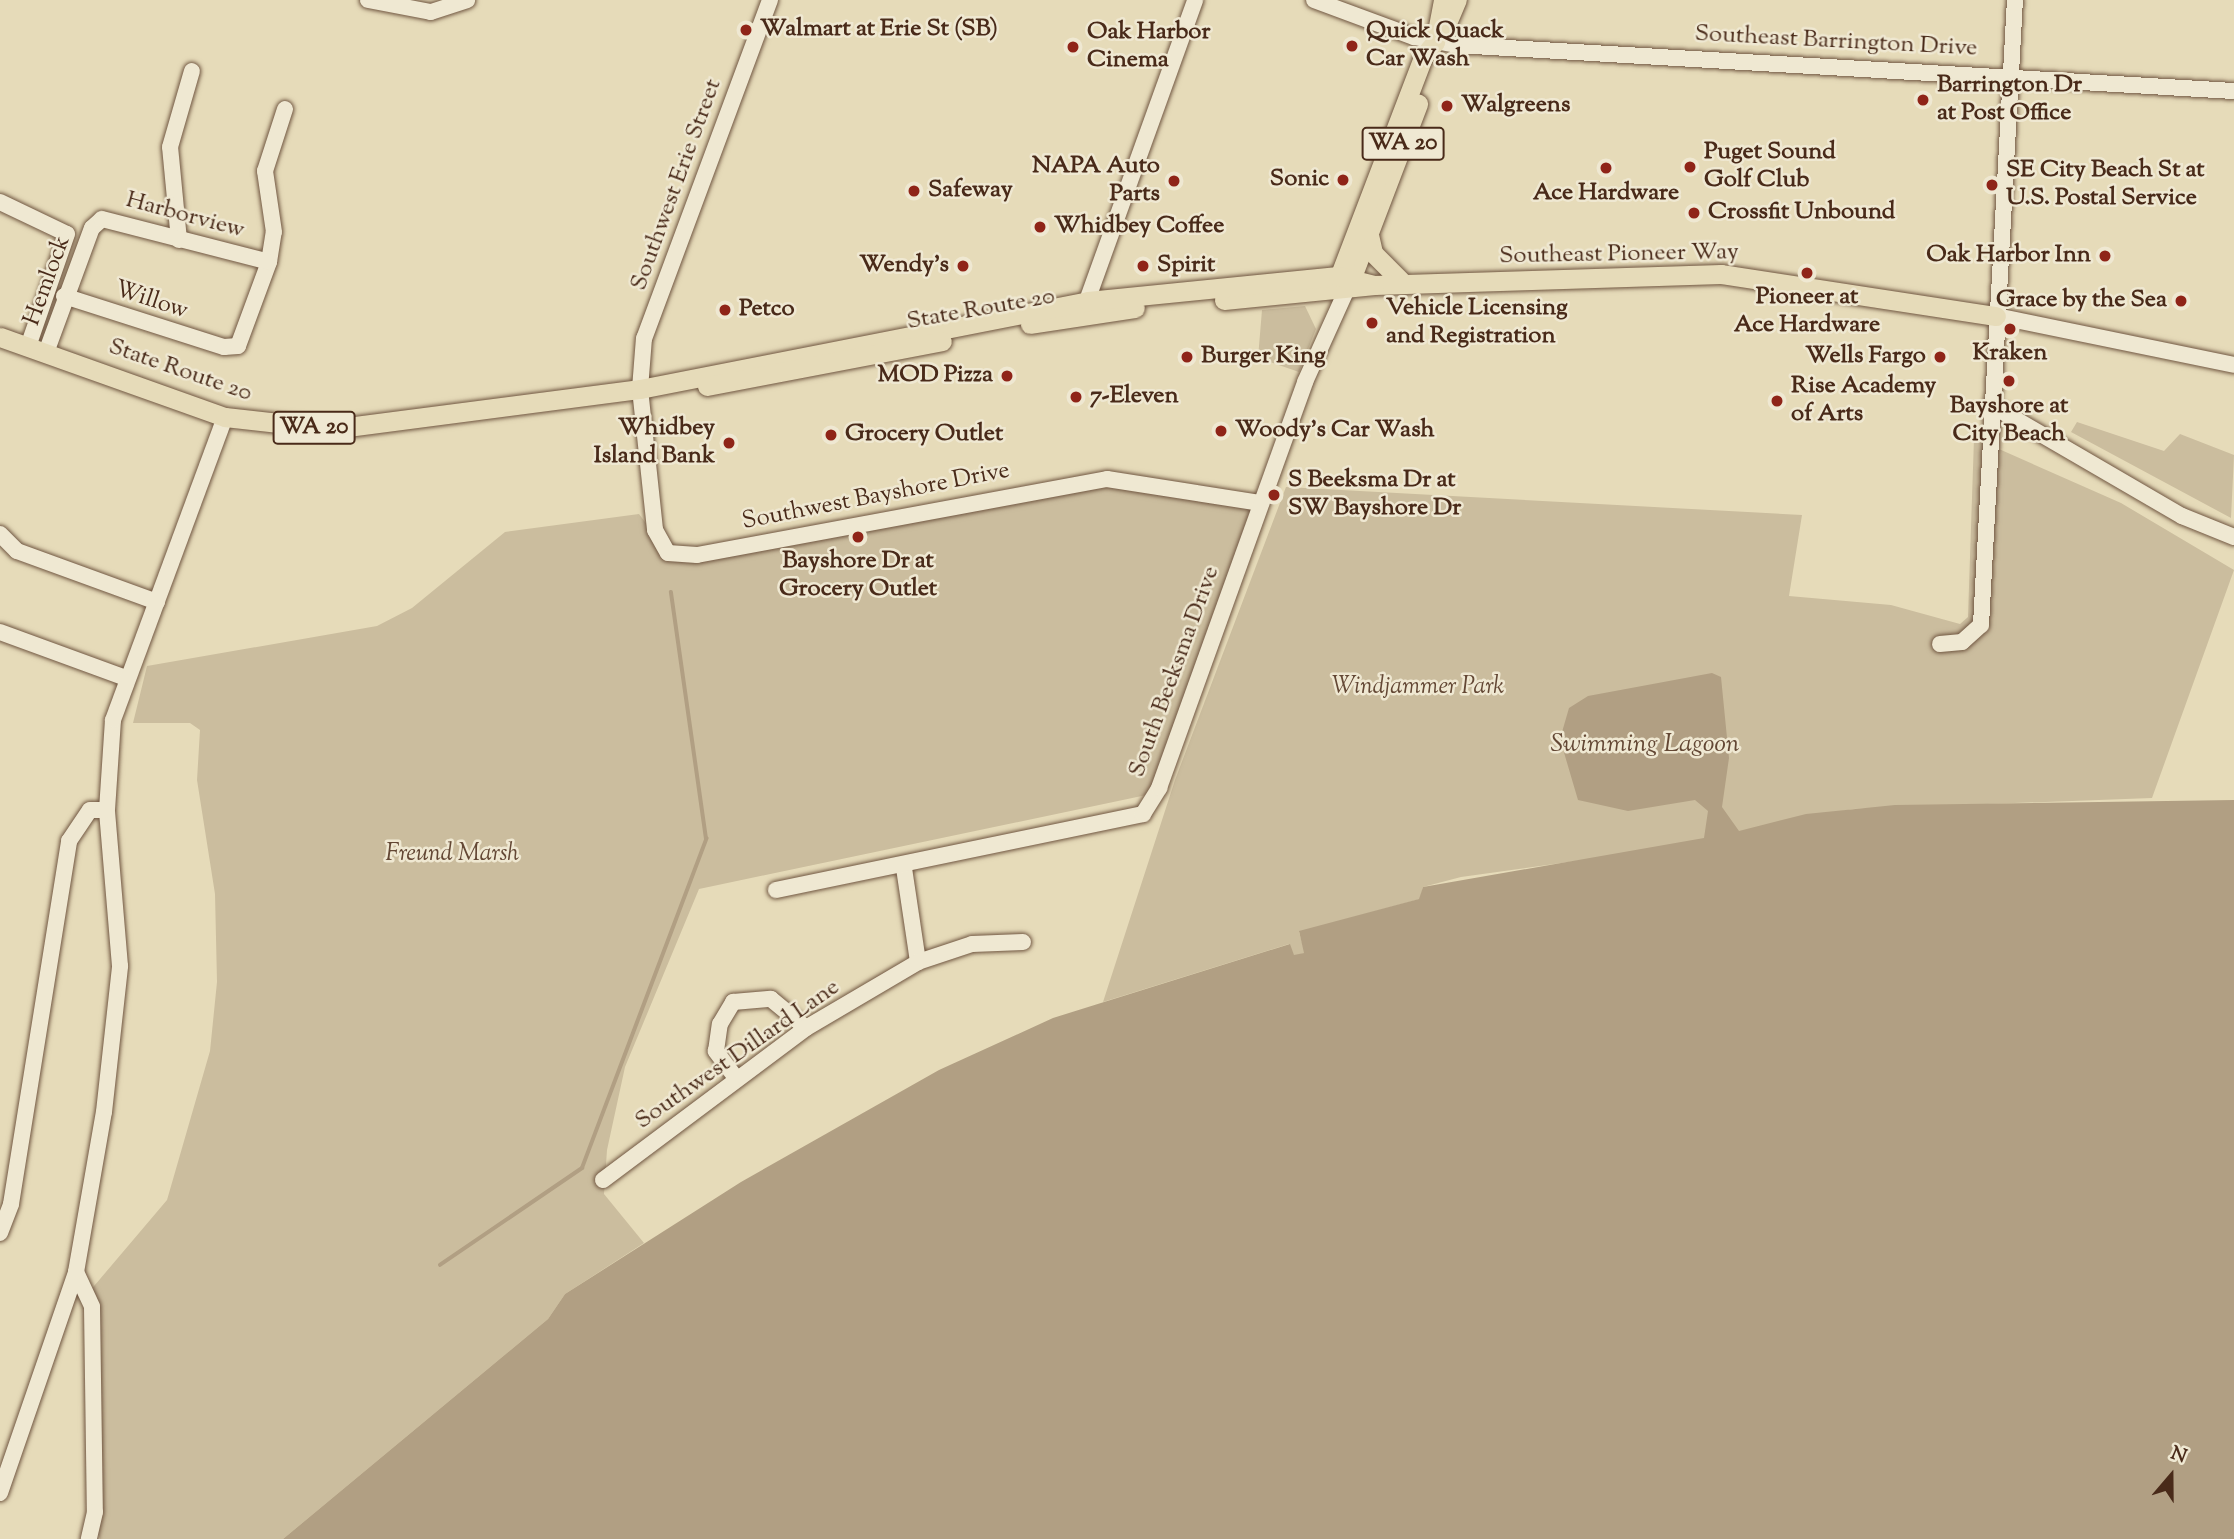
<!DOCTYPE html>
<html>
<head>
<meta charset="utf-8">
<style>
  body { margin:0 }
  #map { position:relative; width:2234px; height:1539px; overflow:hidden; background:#e6dbb9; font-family:"Sorts Mill Goudy",serif }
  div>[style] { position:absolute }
  .green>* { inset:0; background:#cbbd9e }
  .water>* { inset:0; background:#b19f83 }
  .stream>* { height:3.5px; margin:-1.75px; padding:0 1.75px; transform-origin:1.75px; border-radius:1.75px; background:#b19f83 }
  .roads { filter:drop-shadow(0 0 2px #705641) drop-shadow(0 0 2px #705641) }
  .minor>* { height:16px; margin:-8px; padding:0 8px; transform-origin:8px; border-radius:8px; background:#efe8d2 }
  .major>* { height:19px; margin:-9.5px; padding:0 9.5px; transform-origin:9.5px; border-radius:9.5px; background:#e6dbb9 }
  .dots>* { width:19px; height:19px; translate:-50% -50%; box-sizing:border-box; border:4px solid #efe8d2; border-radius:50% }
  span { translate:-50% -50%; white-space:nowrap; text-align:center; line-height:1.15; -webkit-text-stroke:5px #efe8d2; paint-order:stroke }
  .shield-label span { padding:2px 5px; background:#efe8d2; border:2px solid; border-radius:5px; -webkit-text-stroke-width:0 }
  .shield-label { font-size:23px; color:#492a19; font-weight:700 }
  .poi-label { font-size:24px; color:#492a19; font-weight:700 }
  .left { translate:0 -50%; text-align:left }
  .right { translate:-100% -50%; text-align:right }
  .street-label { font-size:24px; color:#492a19 }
  .park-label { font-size:24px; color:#634734; font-style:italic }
  .water-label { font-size:26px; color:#634734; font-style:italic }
  .north { position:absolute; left:2136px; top:1441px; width:70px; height:70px; -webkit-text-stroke:5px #efe8d2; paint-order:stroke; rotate:20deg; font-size:19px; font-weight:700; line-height:28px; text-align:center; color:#492a19 }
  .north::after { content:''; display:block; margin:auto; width:24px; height:32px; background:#492a19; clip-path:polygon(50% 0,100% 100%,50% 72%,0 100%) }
</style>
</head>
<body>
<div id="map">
  <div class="green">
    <i style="clip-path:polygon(1305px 306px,1316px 329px,1299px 372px,1258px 358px,1262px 310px)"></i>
    <i style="clip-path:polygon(2077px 422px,2164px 451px,2180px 434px,2234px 455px,2231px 518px,2071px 432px)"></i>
    <i style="clip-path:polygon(1974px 438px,2121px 503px,2234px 570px,2152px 798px,1853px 809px,1647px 851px,1461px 877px,1423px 887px,1420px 899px,1299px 932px,1305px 953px,1294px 956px,1289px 944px,1103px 1002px,1175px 780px,1286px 487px,1802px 515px,1789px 596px,1891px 605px,1960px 624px,1968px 617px)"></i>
    <i style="clip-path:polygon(1107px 479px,1261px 503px,1156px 793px,699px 889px,625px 1067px,607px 1150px,604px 1194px,644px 1243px,565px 1294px,548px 1319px,283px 1539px,100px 1539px,94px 1523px,89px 1292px,167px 1200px,210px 1051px,217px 982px,215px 894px,197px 780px,200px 730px,190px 723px,133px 723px,147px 666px,377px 626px,412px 608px,505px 532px,639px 514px,668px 553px)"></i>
  </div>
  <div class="water">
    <i style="clip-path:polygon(1712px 673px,1721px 677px,1729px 758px,1722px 807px,1739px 831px,1806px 814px,1895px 805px,2234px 800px,2234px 1539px,283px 1539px,548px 1319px,565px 1294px,741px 1182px,939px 1070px,1053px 1018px,1290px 944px,1294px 955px,1304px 953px,1299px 931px,1419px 899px,1423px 887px,1704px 838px,1708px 811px,1695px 800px,1628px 811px,1578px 800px,1560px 739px,1569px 708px,1588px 696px)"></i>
  </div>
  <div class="stream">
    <i style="left:440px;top:1265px;width:172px;rotate:-34.3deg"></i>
    <i style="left:582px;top:1168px;width:352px;rotate:-69.3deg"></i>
    <i style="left:706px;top:839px;width:249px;rotate:-98.1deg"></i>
  </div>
  <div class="roads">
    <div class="minor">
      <i style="left:368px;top:0;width:64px;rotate:10.8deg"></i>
      <i style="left:431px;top:12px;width:38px;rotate:-18deg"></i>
      <i style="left:770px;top:0;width:361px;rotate:110.4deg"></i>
      <i style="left:644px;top:338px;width:51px;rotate:94.5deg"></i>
      <i style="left:640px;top:389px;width:142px;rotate:83.9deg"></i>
      <i style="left:655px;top:530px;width:26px;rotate:61deg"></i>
      <i style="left:668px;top:553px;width:29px;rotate:4deg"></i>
      <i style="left:697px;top:555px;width:417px;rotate:-10.5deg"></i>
      <i style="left:1107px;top:479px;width:156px;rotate:8.9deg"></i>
      <i style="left:1314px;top:0;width:107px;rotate:20.3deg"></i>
      <i style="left:1414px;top:37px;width:44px;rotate:10.5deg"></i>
      <i style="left:1457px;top:45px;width:778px;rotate:3.39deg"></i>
      <i style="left:0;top:202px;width:74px;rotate:25.5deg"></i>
      <i style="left:67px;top:234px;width:116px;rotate:109.1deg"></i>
      <i style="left:179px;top:240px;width:93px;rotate:-95.5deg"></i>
      <i style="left:170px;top:147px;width:79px;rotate:-73.9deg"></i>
      <i style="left:64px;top:296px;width:168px;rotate:17.7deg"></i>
      <i style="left:224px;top:347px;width:14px;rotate:-4deg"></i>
      <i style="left:238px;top:346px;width:90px;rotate:-69.7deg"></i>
      <i style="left:269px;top:262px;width:30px;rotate:-81deg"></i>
      <i style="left:274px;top:232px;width:62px;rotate:-98.4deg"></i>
      <i style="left:265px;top:171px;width:65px;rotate:-72.1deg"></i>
      <i style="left:1084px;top:309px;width:328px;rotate:-70.2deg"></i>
      <i style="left:1996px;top:316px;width:243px;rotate:11.6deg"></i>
      <i style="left:47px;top:350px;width:130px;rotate:-69.8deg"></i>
      <i style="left:92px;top:228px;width:13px;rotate:-42deg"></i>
      <i style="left:102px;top:219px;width:172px;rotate:14.4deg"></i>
      <i style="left:1991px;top:405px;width:221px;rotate:30.2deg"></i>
      <i style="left:2182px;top:516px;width:56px;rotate:22deg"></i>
      <i style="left:0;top:534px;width:24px;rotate:45deg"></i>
      <i style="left:17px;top:551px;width:149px;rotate:20deg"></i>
      <i style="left:0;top:632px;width:134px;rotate:20.1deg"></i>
      <i style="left:1940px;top:644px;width:22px;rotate:-5deg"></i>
      <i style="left:1962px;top:642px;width:25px;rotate:-42deg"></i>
      <i style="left:1981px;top:625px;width:626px;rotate:-86.89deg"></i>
      <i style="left:904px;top:868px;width:95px;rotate:81.5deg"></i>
      <i style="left:776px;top:890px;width:375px;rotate:-11.7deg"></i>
      <i style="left:1143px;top:814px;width:31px;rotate:-58deg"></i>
      <i style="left:1159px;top:788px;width:431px;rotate:-70.2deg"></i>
      <i style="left:1305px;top:382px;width:102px;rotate:-65.7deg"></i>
      <i style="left:736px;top:1078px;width:34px;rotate:-127deg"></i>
      <i style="left:716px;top:1051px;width:27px;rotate:-82deg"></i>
      <i style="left:720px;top:1024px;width:26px;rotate:-59deg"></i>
      <i style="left:733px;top:1002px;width:38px;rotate:-5deg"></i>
      <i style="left:771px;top:999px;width:45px;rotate:39.6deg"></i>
      <i style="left:603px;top:1180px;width:254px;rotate:-36.8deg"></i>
      <i style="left:806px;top:1028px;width:130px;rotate:-30.5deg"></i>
      <i style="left:918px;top:962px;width:57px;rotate:-18.4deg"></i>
      <i style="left:972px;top:944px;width:51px;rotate:-2.2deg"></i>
      <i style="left:0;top:1233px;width:31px;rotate:-69deg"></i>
      <i style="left:11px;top:1204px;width:368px;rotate:-80.9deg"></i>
      <i style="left:69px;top:841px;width:37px;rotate:-56deg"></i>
      <i style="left:90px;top:810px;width:17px"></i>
      <i style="left:76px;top:1272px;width:38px;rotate:65deg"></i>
      <i style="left:92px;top:1307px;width:205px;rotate:89.2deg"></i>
      <i style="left:95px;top:1512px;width:28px;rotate:103deg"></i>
      <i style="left:0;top:1493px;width:234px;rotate:-71deg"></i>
      <i style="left:76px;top:1272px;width:162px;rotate:-80.1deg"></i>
      <i style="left:104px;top:1112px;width:147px;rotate:-83.7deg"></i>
      <i style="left:120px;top:966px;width:157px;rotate:-94.8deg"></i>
      <i style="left:107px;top:810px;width:90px;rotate:-86.2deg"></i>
      <i style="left:113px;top:720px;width:323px;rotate:-69.7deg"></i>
    </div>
    <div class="major">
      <i style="left:1444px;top:30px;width:33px;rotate:-67deg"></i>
      <i style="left:1369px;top:235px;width:18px;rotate:77deg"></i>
      <i style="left:1373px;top:253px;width:44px;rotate:45deg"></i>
      <i style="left:1350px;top:282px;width:191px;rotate:-69.1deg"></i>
      <i style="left:1336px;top:285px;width:244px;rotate:-69.1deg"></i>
      <i style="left:1423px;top:57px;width:19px;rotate:-51deg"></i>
      <i style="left:1435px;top:42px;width:43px;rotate:-79.2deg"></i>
      <i style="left:1224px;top:300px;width:151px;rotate:-5.7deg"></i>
      <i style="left:1374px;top:285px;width:347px;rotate:-1.8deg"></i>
      <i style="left:1721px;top:274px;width:278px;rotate:8.7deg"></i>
      <i style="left:1030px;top:324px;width:106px;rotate:-8.7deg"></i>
      <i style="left:0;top:337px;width:239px;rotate:19.6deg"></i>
      <i style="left:225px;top:417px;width:108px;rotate:6.4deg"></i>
      <i style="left:332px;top:429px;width:311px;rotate:-7.4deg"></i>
      <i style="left:640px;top:389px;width:457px;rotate:-11.1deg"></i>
      <i style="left:1088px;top:301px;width:251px;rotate:-5.7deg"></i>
      <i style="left:1338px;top:276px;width:37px;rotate:14deg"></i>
      <i style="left:707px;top:386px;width:239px;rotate:-10.8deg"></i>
    </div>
  </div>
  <div class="dots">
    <i style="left:746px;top:30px;background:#8f2418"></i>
    <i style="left:1352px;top:46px;background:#8f2418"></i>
    <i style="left:1073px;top:47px;background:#8f2418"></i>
    <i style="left:1923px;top:100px;background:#8f2418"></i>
    <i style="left:1447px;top:106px;background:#8f2418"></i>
    <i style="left:1690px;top:167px;background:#8f2418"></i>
    <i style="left:1606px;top:168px;background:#8f2418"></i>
    <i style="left:1343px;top:180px;background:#8f2418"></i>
    <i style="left:1174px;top:181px;background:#8f2418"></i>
    <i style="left:1992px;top:185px;background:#8f2418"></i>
    <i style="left:914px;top:191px;background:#8f2418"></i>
    <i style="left:1694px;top:213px;background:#8f2418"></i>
    <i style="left:1040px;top:227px;background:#8f2418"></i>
    <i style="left:2105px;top:256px;background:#8f2418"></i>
    <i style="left:963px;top:266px;background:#8f2418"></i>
    <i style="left:1143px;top:266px;background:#8f2418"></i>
    <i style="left:1807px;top:273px;background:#8f2418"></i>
    <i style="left:2181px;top:301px;background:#8f2418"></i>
    <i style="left:725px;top:310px;background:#8f2418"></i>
    <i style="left:1372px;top:323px;background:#8f2418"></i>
    <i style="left:2010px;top:329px;background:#8f2418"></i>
    <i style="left:1187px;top:357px;background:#8f2418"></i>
    <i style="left:1940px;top:357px;background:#8f2418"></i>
    <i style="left:1007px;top:376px;background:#8f2418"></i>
    <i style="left:2009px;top:381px;background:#8f2418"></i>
    <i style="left:1076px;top:397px;background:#8f2418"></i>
    <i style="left:1777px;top:401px;background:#8f2418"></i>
    <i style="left:1221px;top:431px;background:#8f2418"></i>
    <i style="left:831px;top:435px;background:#8f2418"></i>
    <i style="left:729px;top:443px;background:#8f2418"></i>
    <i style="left:1274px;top:495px;background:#8f2418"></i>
    <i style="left:858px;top:537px;background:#8f2418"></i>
  </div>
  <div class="shield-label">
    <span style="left:1403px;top:144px">WA 20</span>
    <span style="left:314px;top:428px">WA 20</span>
  </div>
  <div class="poi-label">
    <span class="left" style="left:760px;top:30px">Walmart at Erie St (SB)</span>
    <span class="left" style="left:1366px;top:46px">Quick Quack<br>Car Wash</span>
    <span class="left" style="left:1087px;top:47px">Oak Harbor<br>Cinema</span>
    <span class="left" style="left:1937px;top:100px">Barrington Dr<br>at Post Office</span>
    <span class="left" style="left:1461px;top:106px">Walgreens</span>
    <span class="left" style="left:1704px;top:167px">Puget Sound<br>Golf Club</span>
    <span class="right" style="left:1160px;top:181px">NAPA Auto<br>Parts</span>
    <span class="left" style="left:2006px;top:185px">SE City Beach St at<br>U.S. Postal Service</span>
    <span class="right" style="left:1329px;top:180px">Sonic</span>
    <span class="left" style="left:928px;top:191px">Safeway</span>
    <span style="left:1606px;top:194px">Ace Hardware</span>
    <span class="left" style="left:1708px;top:213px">Crossfit Unbound</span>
    <span class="left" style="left:1054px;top:227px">Whidbey Coffee</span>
    <span class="right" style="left:2091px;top:256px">Oak Harbor Inn</span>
    <span class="right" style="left:949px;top:266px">Wendy's</span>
    <span class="left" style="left:1157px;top:266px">Spirit</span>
    <span style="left:1807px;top:312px">Pioneer at<br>Ace Hardware</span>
    <span class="right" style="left:2167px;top:301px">Grace by the Sea</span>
    <span class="left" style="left:1386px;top:323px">Vehicle Licensing<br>and Registration</span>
    <span class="left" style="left:739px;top:310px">Petco</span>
    <span style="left:2010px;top:354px">Kraken</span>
    <span class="left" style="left:1201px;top:357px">Burger King</span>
    <span class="right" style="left:1926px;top:357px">Wells Fargo</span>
    <span class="right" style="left:993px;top:376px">MOD Pizza</span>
    <span class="left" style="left:1791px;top:401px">Rise Academy<br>of Arts</span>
    <span class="left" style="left:1090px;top:397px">7-Eleven</span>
    <span style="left:2009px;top:421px">Bayshore at<br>City Beach</span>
    <span class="right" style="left:715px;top:443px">Whidbey<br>Island Bank</span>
    <span class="left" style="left:1235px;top:431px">Woody's Car Wash</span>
    <span class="left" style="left:845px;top:435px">Grocery Outlet</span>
    <span class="left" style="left:1288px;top:495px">S Beeksma Dr at<br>SW Bayshore Dr</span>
    <span style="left:858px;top:576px">Bayshore Dr at<br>Grocery Outlet</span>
  </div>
  <div class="street-label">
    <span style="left:1836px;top:42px;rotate:3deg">Southeast Barrington Drive</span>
    <span style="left:677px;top:185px;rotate:-70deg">Southwest Erie Street</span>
    <span style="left:185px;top:216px;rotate:15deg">Harborview</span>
    <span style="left:1619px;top:255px;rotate:-1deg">Southeast Pioneer Way</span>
    <span style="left:48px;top:281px;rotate:-70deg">Hemlock</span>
    <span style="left:151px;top:301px;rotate:18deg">Willow</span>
    <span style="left:981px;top:310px;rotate:-10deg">State Route 20</span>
    <span style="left:180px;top:371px;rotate:19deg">State Route 20</span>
    <span style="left:876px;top:497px;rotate:-11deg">Southwest Bayshore Drive</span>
    <span style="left:1175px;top:672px;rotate:-70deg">South Beeksma Drive</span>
    <span style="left:738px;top:1055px;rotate:-35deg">Southwest Dillard Lane</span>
  </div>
  <div class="park-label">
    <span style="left:1418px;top:688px">Windjammer Park</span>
    <span style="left:452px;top:855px">Freund Marsh</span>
  </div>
  <div class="water-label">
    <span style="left:1645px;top:745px">Swimming Lagoon</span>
  </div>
  <div class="north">N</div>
</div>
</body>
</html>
